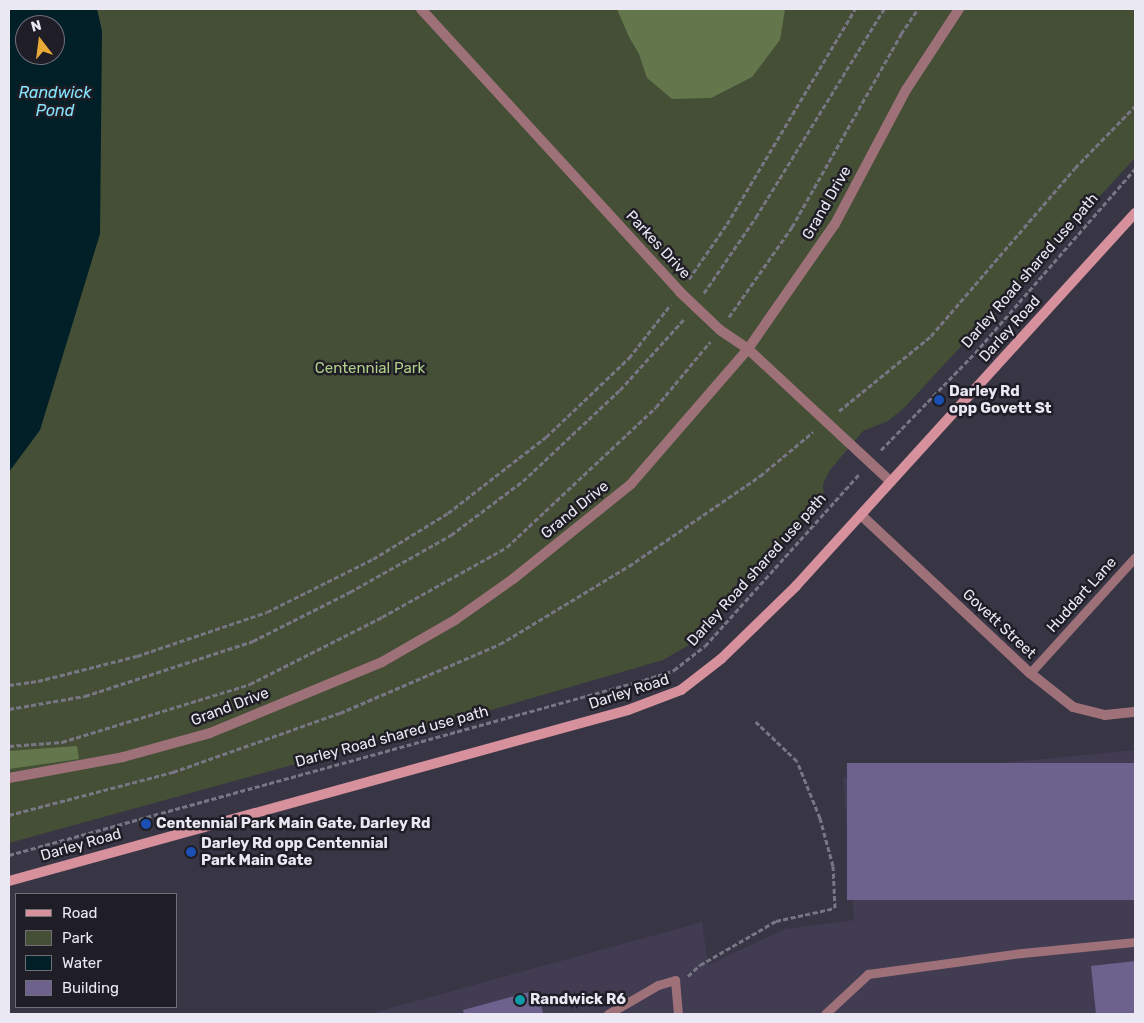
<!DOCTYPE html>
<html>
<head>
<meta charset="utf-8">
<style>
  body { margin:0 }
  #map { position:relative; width:1144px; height:1023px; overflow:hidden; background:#383545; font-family:Rubik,sans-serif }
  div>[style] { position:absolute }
  .built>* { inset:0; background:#413c52 }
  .green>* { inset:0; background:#444f36 }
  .forest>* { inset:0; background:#64764b }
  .water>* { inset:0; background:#001f27 }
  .building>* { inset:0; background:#6c628d; transform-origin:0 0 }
  .path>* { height:3px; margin-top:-1.5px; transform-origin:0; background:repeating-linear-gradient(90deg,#787684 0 5px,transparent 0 7.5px) }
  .service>* { height:9px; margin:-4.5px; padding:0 4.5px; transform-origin:4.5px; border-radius:4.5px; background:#9e7179 }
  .minor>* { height:10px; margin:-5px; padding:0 5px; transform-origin:5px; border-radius:5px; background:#9e7179 }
  .secondary>* { height:10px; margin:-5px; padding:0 5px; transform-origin:5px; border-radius:5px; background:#d7919d }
  .dots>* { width:14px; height:14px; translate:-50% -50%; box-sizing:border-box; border:2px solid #1f1d25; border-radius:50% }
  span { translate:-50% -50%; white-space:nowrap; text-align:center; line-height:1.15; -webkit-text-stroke:5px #1f1d25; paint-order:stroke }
  .street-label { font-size:15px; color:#eae8f2 }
  .park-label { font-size:15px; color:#b1ce89 }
  .poi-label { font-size:15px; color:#eae8f2; font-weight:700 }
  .left { translate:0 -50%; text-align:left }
  .water-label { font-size:16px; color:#84e3fd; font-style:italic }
  .frame { position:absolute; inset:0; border:10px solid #eae8f2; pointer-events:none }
  .legend { position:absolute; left:15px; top:893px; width:162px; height:115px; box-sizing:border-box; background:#1f1d25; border:1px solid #706e77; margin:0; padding:6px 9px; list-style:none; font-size:15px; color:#eae8f2 }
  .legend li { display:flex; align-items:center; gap:10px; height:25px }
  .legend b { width:25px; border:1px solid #706e77 }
  .north { position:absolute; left:15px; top:15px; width:50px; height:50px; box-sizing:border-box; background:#1f1d25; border:1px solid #706e77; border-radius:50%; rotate:345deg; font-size:14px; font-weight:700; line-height:20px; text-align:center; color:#eae8f2 }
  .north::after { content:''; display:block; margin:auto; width:18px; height:22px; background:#e9aa38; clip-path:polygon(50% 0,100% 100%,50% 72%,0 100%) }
</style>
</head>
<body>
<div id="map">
  <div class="built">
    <i style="clip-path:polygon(1135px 750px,1135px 1014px,369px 1014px,702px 922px,708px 965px,785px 929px,854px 920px,843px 778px)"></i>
  </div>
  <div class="green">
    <i style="clip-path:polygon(evenodd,9px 9px,1135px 9px,1135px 158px,904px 408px,888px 421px,863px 431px,830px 470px,823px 484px,824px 499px,689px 645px,663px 660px,477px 714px,9px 843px,9px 9px,25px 25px,55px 25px,55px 55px,25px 55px,25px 25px)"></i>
  </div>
  <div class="forest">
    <i style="clip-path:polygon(617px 9px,785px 9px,780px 40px,752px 77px,711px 98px,672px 99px,647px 78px,639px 54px,629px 37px)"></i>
    <i style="clip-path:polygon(77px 746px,79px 759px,9px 769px,9px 751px)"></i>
  </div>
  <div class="water">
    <i style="clip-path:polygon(evenodd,9px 9px,97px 9px,102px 31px,100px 234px,40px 430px,9px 472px,9px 9px,25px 25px,55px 25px,55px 55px,25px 55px,25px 25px)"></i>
  </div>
  <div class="building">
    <i style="left:1135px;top:763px;width:137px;height:288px;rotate:90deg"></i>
    <i style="clip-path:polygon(1135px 961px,1135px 1014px,1096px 1014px,1091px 966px)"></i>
    <i style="clip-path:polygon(537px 990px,543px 1013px,464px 1014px,463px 1010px)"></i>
  </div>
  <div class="path">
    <i style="left:689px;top:279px;width:67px;rotate:-55.4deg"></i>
    <i style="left:727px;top:224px;width:250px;rotate:-59.2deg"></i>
    <i style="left:704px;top:293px;width:92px;rotate:-55.6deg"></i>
    <i style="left:756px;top:217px;width:244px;rotate:-58.4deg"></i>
    <i style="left:729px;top:317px;width:110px;rotate:-55deg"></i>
    <i style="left:792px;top:227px;width:222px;rotate:-60.5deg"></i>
    <i style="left:901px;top:34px;width:30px;rotate:-56deg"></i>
    <i style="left:839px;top:411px;width:119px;rotate:-39.2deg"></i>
    <i style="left:931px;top:336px;width:221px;rotate:-49.4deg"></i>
    <i style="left:1075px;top:168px;width:86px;rotate:-45.9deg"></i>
    <i style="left:881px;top:450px;width:135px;rotate:-45.9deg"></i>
    <i style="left:975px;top:353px;width:244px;rotate:-49deg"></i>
    <i style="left:9px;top:685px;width:29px;rotate:-8deg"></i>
    <i style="left:38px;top:681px;width:102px;rotate:-14.2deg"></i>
    <i style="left:137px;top:656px;width:137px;rotate:-18.7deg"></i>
    <i style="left:267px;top:612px;width:119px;rotate:-26.6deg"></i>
    <i style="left:373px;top:559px;width:88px;rotate:-31.5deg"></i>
    <i style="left:448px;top:513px;width:124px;rotate:-37.8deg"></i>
    <i style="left:546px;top:437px;width:115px;rotate:-43.6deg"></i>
    <i style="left:629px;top:358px;width:68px;rotate:-52.1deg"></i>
    <i style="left:9px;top:709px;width:77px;rotate:-9.7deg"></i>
    <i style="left:85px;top:696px;width:177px;rotate:-18.1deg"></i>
    <i style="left:253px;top:641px;width:109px;rotate:-26.8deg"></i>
    <i style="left:350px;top:592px;width:116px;rotate:-29.4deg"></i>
    <i style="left:451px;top:535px;width:90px;rotate:-36.9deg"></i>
    <i style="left:523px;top:481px;width:133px;rotate:-43.2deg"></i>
    <i style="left:620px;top:390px;width:97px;rotate:-47.9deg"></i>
    <i style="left:9px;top:746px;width:53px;rotate:-4.3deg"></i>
    <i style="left:62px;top:742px;width:197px;rotate:-17.1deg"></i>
    <i style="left:250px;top:684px;width:148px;rotate:-26.9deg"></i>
    <i style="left:382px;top:617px;width:143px;rotate:-29.2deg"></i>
    <i style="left:507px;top:547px;width:204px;rotate:-43.2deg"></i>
    <i style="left:656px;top:407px;width:85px;rotate:-50.3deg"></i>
    <i style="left:9px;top:815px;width:170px;rotate:-14.7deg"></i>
    <i style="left:173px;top:772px;width:177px;rotate:-19.5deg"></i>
    <i style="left:340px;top:713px;width:174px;rotate:-23.3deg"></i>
    <i style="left:500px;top:644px;width:151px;rotate:-31.2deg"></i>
    <i style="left:629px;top:566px;width:159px;rotate:-34.5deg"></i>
    <i style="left:760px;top:476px;width:69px;rotate:-39.7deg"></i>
    <i style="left:9px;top:855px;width:659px;rotate:-15.41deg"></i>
    <i style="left:644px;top:680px;width:32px;rotate:-18deg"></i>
    <i style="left:674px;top:670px;width:39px;rotate:-38deg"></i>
    <i style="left:705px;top:646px;width:232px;rotate:-48.1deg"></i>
    <i style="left:688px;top:976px;width:16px;rotate:-43deg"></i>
    <i style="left:700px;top:965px;width:88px;rotate:-30.1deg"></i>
    <i style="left:776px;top:921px;width:60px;rotate:-12.4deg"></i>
    <i style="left:835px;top:908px;width:42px;rotate:-92.7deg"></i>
    <i style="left:833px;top:866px;width:50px;rotate:-105.2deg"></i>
    <i style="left:820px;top:818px;width:61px;rotate:-112deg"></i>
    <i style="left:797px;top:761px;width:57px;rotate:-136.4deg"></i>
  </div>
  <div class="service">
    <i style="left:1030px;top:673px;width:156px;rotate:-47.8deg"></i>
    <i style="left:608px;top:1014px;width:58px;rotate:-30.1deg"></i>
    <i style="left:658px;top:985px;width:18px;rotate:-16deg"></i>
    <i style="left:675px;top:980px;width:34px;rotate:85deg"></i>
    <i style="left:825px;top:1014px;width:59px;rotate:-42.9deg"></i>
    <i style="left:868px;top:974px;width:155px;rotate:-7.8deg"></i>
    <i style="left:1022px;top:953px;width:114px;rotate:-5.6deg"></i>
  </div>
  <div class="minor">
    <i style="left:421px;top:9px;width:384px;rotate:47.5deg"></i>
    <i style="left:680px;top:292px;width:55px;rotate:43.5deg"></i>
    <i style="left:720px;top:330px;width:34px;rotate:34deg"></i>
    <i style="left:748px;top:349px;width:195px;rotate:42.9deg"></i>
    <i style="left:861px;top:515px;width:231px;rotate:43.1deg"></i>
    <i style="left:1030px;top:673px;width:55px;rotate:38.3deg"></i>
    <i style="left:1073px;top:707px;width:33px;rotate:14deg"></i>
    <i style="left:1105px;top:715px;width:30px;rotate:-6deg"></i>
    <i style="left:9px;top:778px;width:116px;rotate:-10.4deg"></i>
    <i style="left:123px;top:757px;width:90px;rotate:-15.4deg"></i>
    <i style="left:210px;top:733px;width:186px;rotate:-22.4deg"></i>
    <i style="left:382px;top:662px;width:84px;rotate:-29.9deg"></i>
    <i style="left:455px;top:620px;width:71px;rotate:-35.3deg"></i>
    <i style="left:513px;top:579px;width:151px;rotate:-38.8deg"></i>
    <i style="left:631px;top:484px;width:179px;rotate:-49.1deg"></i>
    <i style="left:748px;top:349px;width:152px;rotate:-55.2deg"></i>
    <i style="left:835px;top:224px;width:152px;rotate:-62.1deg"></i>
    <i style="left:906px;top:90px;width:97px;rotate:-56.8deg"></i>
  </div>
  <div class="secondary">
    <i style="left:9px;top:881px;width:642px;rotate:-15.44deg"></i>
    <i style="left:628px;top:710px;width:57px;rotate:-20.7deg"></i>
    <i style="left:681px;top:690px;width:51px;rotate:-37.8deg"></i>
    <i style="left:721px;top:659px;width:105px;rotate:-44.2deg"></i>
    <i style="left:796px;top:586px;width:504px;rotate:-47.73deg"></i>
  </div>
  <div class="dots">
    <i style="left:939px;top:400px;background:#1a4fb4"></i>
    <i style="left:146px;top:824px;background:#1a4fb4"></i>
    <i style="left:191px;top:852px;background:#1a4fb4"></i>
    <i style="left:520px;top:1000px;background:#0f9aa8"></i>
  </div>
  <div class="street-label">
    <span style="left:827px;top:203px;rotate:-60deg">Grand Drive</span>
    <span style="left:658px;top:245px;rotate:47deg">Parkes Drive</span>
    <span style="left:1030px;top:271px;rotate:-49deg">Darley Road shared use path</span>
    <span style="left:1010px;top:329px;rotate:-48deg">Darley Road</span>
    <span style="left:575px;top:510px;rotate:-39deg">Grand Drive</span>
    <span style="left:757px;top:570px;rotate:-48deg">Darley Road shared use path</span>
    <span style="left:1082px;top:595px;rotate:-48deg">Huddart Lane</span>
    <span style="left:999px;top:624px;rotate:43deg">Govett Street</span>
    <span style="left:629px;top:692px;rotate:-18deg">Darley Road</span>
    <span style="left:230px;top:707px;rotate:-21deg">Grand Drive</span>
    <span style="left:392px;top:737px;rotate:-15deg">Darley Road shared use path</span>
    <span style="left:81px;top:845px;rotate:-16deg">Darley Road</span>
  </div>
  <div class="park-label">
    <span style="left:370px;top:369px">Centennial Park</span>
  </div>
  <div class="poi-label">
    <span class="left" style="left:949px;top:400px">Darley Rd<br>opp Govett St</span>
    <span class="left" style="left:156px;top:824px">Centennial Park Main Gate, Darley Rd</span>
    <span class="left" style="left:201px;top:852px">Darley Rd opp Centennial<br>Park Main Gate</span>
    <span class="left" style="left:530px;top:1000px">Randwick R6</span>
  </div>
  <div class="water-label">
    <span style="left:55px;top:102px">Randwick<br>Pond</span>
  </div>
  <div class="frame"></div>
  <ul class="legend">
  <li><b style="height:6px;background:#d7919d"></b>Road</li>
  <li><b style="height:14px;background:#444f36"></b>Park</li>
  <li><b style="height:14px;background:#001f27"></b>Water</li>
  <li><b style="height:14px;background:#6c628d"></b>Building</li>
  </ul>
  <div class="north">N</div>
</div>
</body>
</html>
